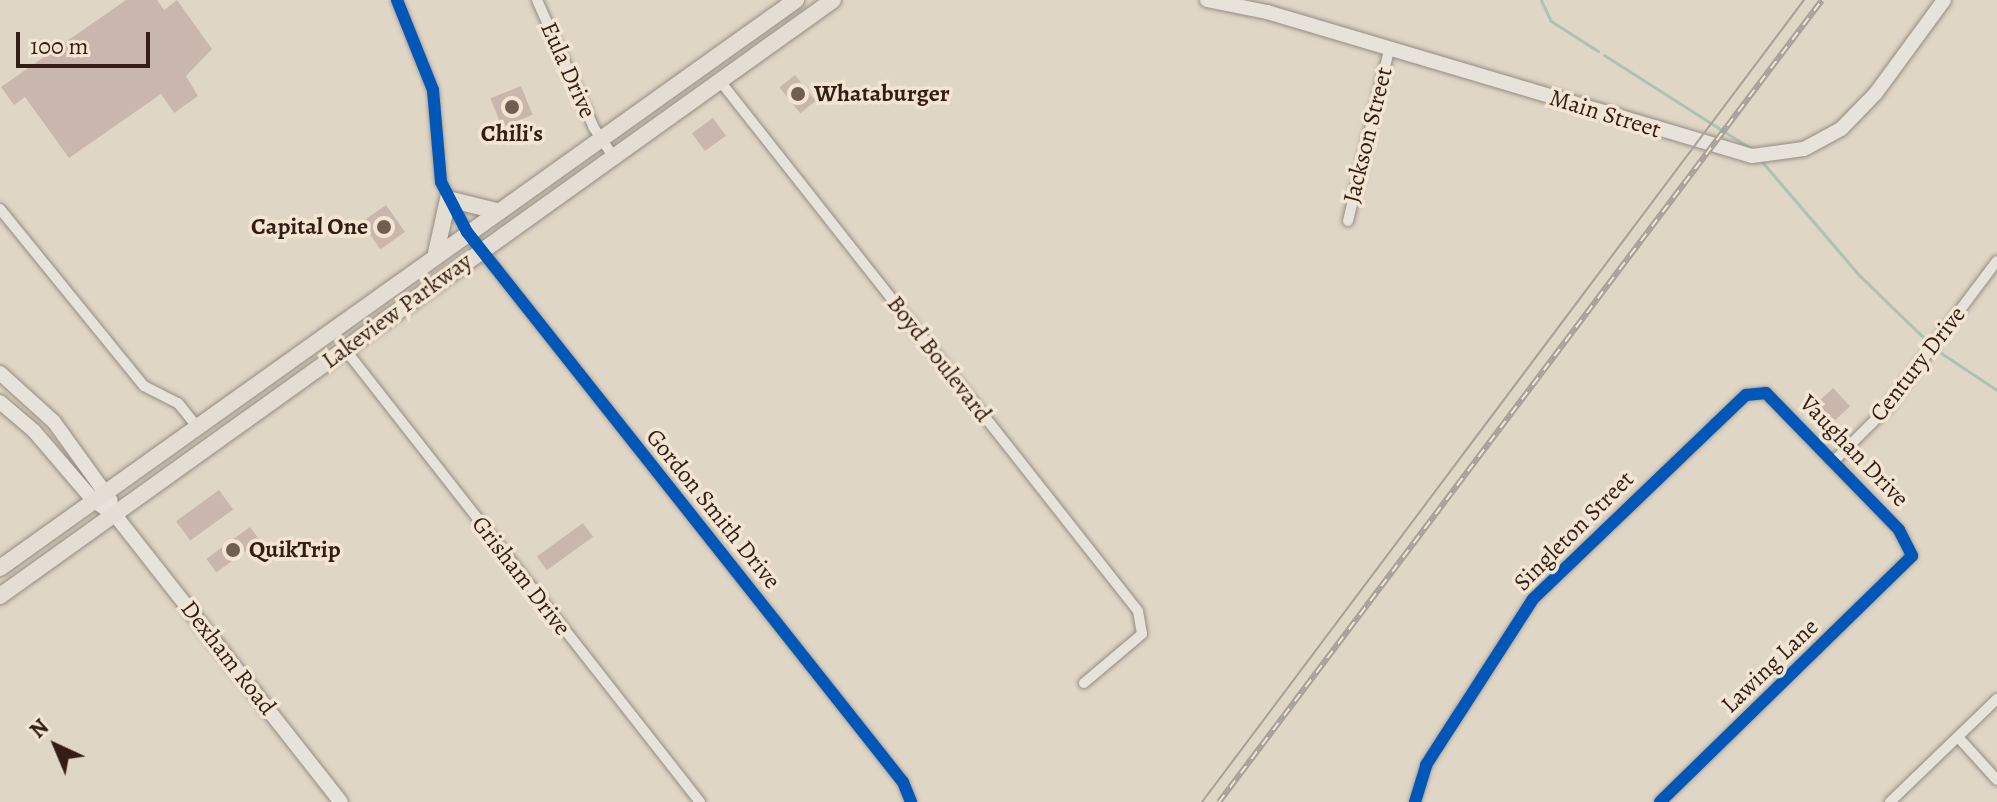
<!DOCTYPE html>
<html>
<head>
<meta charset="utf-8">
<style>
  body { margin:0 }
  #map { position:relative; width:1997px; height:802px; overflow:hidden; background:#e0d6c6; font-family:Alegreya,serif }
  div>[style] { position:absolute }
  .stream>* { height:3px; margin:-1.5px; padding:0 1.5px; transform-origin:1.5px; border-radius:1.5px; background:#aec2b4 }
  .building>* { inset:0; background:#c9b7ad; transform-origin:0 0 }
  .roads { filter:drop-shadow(0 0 2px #948c82) drop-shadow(0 0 2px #948c82) }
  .street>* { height:10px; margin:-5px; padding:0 5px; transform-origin:5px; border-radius:5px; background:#e7e2da }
  .secondary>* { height:14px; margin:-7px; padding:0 7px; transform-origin:7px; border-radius:7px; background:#e7e2da }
  .primary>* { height:16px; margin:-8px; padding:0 8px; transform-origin:8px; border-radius:8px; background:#e3ddd4 }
  .tram>* { height:2px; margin:-1px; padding:0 1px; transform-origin:1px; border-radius:1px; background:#a6a099 }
  .rail>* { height:6px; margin-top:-3px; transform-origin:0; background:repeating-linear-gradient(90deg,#f2e6d3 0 9px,#a6a099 0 18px); box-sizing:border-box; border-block:2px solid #a6a099 }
  .cycleway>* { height:12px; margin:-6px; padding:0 6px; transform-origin:6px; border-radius:6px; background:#0057b8 }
  .dots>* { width:22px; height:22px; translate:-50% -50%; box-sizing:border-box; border:4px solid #f2e6d3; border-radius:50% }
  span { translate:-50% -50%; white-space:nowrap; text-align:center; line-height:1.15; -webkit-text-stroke:7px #f2e6d3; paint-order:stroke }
  .street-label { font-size:24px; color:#331d15 }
  .poi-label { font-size:24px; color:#331d15; font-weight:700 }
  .left { translate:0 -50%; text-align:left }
  .right { translate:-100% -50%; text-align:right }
  .north { position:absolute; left:16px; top:706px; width:80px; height:80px; -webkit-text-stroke:6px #f2e6d3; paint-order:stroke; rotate:316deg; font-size:22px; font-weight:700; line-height:32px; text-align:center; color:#331d15 }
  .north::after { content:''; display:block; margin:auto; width:28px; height:36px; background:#331d15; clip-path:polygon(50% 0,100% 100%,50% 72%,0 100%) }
  .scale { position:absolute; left:16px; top:32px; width:134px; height:36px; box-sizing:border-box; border:4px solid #331d15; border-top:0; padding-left:10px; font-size:24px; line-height:28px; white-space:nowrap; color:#331d15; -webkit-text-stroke:6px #f2e6d3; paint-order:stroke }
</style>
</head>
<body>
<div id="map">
  <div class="stream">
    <i style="left:1541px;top:0;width:23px;rotate:65deg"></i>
    <i style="left:1551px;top:21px;width:56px;rotate:32.6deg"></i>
    <i style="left:1604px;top:55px;width:173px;rotate:32.5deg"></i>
    <i style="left:1763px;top:163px;width:149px;rotate:49.4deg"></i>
    <i style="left:1860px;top:276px;width:89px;rotate:44.1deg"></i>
    <i style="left:1938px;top:351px;width:71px;rotate:33.5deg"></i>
  </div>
  <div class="building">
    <i style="clip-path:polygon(126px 0,157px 0,164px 10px,177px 0,212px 49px,186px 76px,198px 96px,174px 113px,161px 94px,69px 158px,25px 97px,14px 105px,1px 87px)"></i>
    <i style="left:795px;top:75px;width:33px;height:20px;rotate:51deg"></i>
    <i style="left:521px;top:86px;width:31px;height:33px;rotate:68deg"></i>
    <i style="left:713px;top:118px;width:22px;height:26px;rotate:54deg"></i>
    <i style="left:386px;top:205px;width:33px;height:30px;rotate:55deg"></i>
    <i style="left:1833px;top:388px;width:25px;height:30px;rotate:47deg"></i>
    <i style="left:219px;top:490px;width:24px;height:53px;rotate:54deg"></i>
    <i style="left:583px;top:523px;width:17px;height:57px;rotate:54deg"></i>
    <i style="left:250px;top:527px;width:17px;height:54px;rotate:54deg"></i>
  </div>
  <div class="roads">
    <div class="street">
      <i style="left:397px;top:0;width:97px;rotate:68.2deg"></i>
      <i style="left:433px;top:90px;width:92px;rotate:85deg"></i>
      <i style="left:441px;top:182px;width:56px;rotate:62.5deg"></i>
      <i style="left:467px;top:232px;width:702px;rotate:51.6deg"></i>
      <i style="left:903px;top:782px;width:22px;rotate:68deg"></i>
      <i style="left:537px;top:0;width:140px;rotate:66deg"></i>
      <i style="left:594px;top:128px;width:36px;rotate:56deg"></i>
      <i style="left:720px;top:81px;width:675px;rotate:51.74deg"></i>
      <i style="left:1138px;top:611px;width:23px;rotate:80deg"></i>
      <i style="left:1142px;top:634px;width:76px;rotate:139.8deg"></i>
      <i style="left:0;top:209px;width:228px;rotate:50.9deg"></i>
      <i style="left:144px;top:386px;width:38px;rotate:27deg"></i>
      <i style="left:178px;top:403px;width:32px;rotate:51deg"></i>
      <i style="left:1348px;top:221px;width:176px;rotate:-76.5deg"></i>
      <i style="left:344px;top:348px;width:577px;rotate:51.9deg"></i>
      <i style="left:1833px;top:462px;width:74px;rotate:-45deg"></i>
      <i style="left:1885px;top:410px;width:186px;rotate:-53.1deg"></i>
      <i style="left:1958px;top:737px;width:58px;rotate:47.8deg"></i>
      <i style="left:1415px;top:802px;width:39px;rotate:-73deg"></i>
      <i style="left:1426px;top:765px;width:197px;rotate:-57.2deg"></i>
      <i style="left:1533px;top:599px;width:295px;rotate:-43.8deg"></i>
      <i style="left:1746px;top:395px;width:20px;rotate:-6deg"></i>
      <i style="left:1766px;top:393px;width:191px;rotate:45.8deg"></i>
      <i style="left:1899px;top:530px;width:29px;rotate:63deg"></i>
      <i style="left:1912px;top:556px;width:352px;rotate:135.7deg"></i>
      <i style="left:1890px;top:802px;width:149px;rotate:-43.9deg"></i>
    </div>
    <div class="secondary">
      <i style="left:1207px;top:0;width:61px;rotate:11.3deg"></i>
      <i style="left:1267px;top:12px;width:506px;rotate:16.54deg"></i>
      <i style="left:1752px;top:156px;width:52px;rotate:-7.7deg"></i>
      <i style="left:1804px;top:149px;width:42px;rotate:-28.4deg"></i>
      <i style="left:1841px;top:129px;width:50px;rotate:-45.8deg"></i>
      <i style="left:1876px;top:93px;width:115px;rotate:-53.8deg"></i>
      <i style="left:0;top:373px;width:73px;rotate:42.2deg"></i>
      <i style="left:54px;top:422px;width:97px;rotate:54.2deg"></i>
      <i style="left:0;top:402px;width:45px;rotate:40.5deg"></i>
      <i style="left:34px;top:431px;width:92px;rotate:49.4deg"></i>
      <i style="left:94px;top:501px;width:25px;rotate:34deg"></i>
      <i style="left:115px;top:515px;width:365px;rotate:51.8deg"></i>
    </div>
    <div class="primary">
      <i style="left:436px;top:253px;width:55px;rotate:-77.5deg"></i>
      <i style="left:448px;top:199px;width:50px;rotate:13.8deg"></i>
      <i style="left:0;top:568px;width:978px;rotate:-35.51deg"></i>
      <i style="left:0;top:596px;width:1024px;rotate:-35.58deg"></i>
    </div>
  </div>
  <div class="tram">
    <i style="left:1202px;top:802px;width:1003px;rotate:-53.11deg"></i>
  </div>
  <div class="rail">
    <i style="left:1219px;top:802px;width:1003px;rotate:-53.06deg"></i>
  </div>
  <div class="cycleway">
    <i style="left:397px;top:0;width:97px;rotate:68.2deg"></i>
    <i style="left:433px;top:90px;width:92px;rotate:85deg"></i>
    <i style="left:441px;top:182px;width:56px;rotate:62.5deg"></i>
    <i style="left:467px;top:232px;width:702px;rotate:51.6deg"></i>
    <i style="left:903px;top:782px;width:22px;rotate:68deg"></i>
    <i style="left:1415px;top:802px;width:39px;rotate:-73deg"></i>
    <i style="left:1426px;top:765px;width:197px;rotate:-57.2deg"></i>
    <i style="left:1533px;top:599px;width:295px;rotate:-43.8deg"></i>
    <i style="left:1746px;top:395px;width:20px;rotate:-6deg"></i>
    <i style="left:1766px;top:393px;width:191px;rotate:45.8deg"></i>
    <i style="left:1899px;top:530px;width:29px;rotate:63deg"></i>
    <i style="left:1912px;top:556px;width:352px;rotate:135.7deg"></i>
  </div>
  <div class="dots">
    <i style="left:798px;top:94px;background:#705e53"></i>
    <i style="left:512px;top:107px;background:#705e53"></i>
    <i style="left:384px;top:227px;background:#705e53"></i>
    <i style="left:233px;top:550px;background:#705e53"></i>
  </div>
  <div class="street-label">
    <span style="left:568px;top:70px;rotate:66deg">Eula Drive</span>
    <span style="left:1605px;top:114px;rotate:17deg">Main Street</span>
    <span style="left:1368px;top:135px;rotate:-76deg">Jackson Street</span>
    <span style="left:397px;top:311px;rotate:-36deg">Lakeview Parkway</span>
    <span style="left:939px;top:359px;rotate:52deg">Boyd Boulevard</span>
    <span style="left:1918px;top:364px;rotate:-52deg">Century Drive</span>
    <span style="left:1854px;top:451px;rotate:46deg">Vaughan Drive</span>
    <span style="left:713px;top:509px;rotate:51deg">Gordon Smith Drive</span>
    <span style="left:1574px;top:531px;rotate:-45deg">Singleton Street</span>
    <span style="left:521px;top:576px;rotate:52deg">Grisham Drive</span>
    <span style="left:228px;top:658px;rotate:52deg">Dexham Road</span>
    <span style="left:1770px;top:666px;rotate:-44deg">Lawing Lane</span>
  </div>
  <div class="poi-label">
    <span class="left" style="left:814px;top:94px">Whataburger</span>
    <span style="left:512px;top:134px">Chili's</span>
    <span class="right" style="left:368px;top:227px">Capital One</span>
    <span class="left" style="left:249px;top:550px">QuikTrip</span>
  </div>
  <div class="north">N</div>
  <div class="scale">100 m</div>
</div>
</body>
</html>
